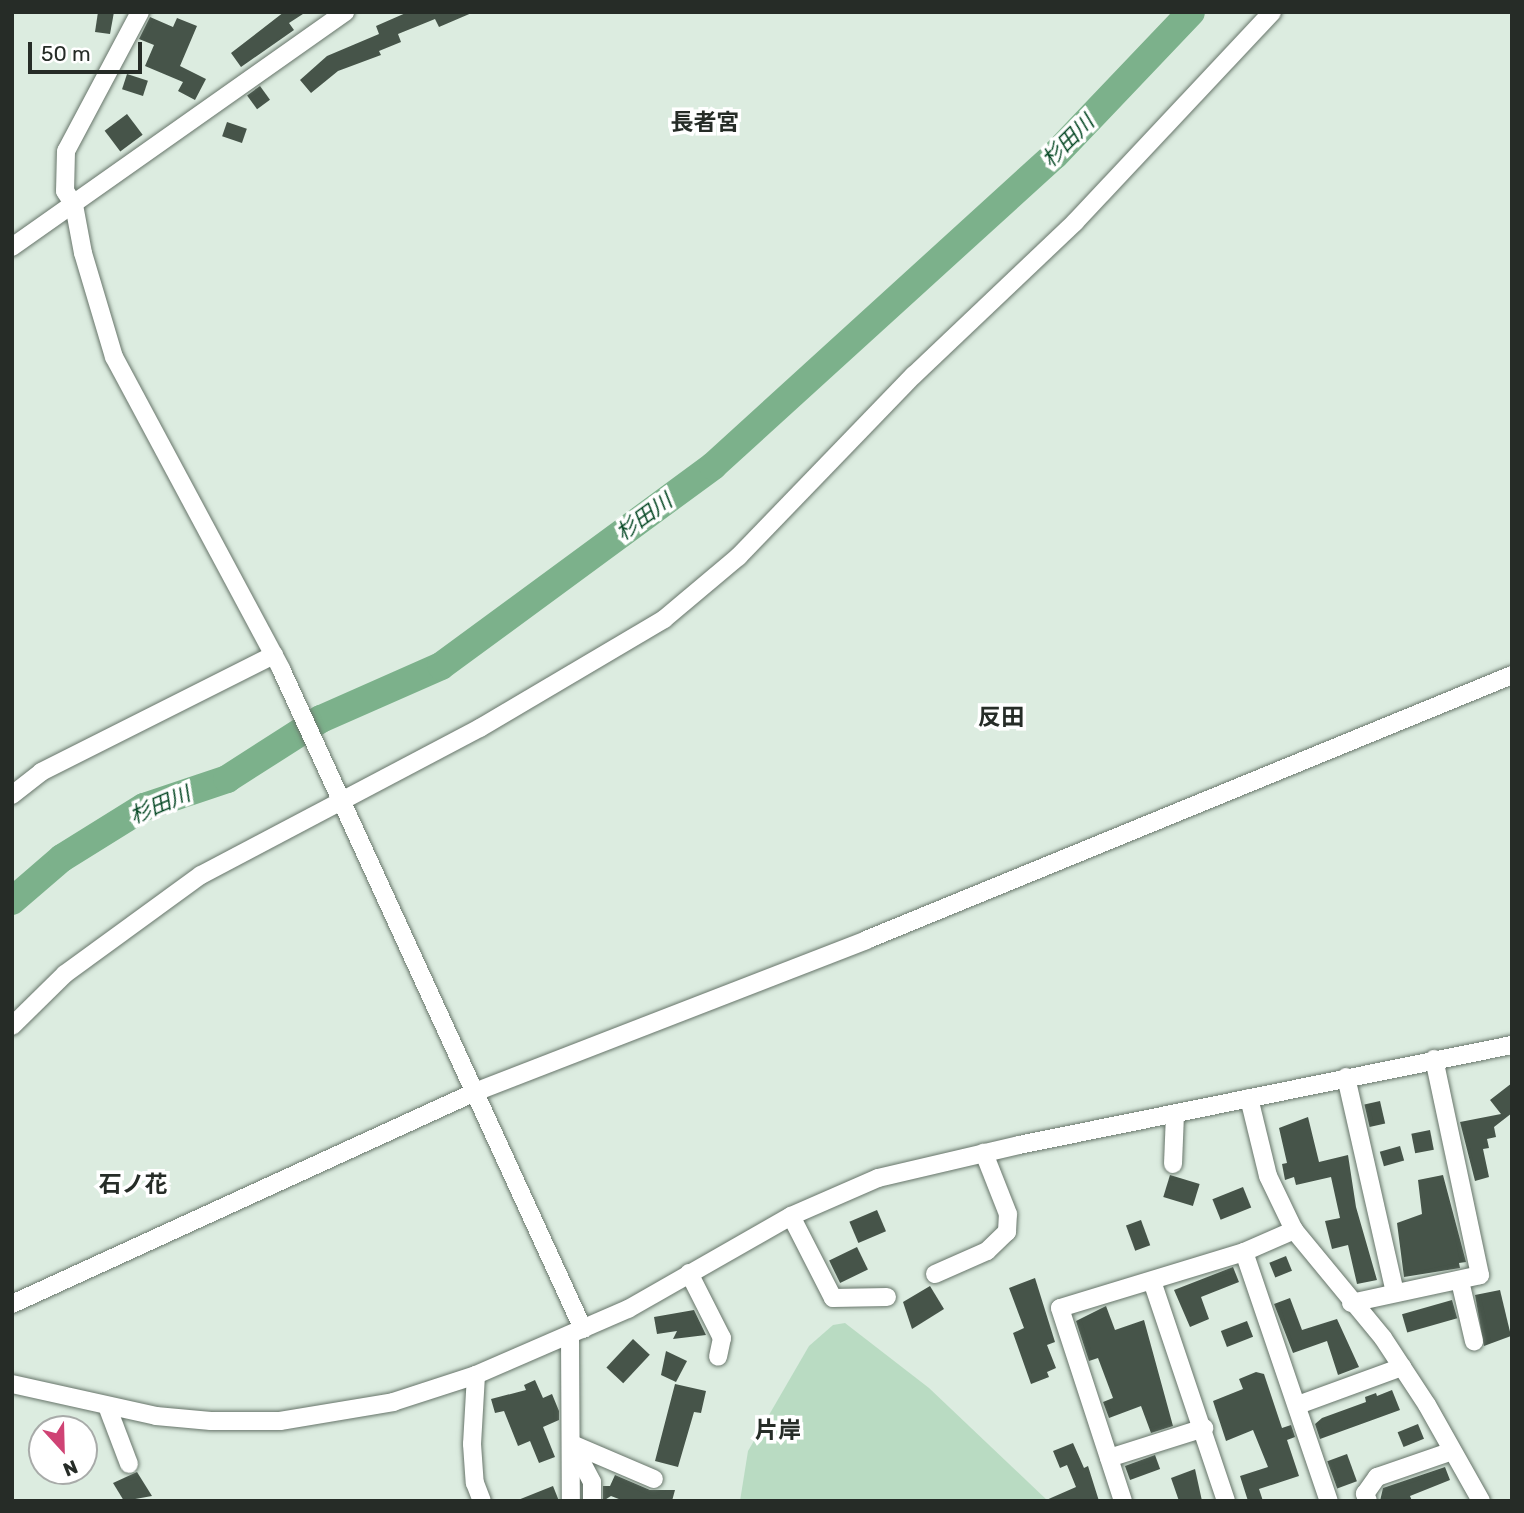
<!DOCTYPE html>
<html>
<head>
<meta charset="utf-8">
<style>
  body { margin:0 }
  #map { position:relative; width:1524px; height:1513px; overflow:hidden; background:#dcece0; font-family:Rubik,"Noto Sans JP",sans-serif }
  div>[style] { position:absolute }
  .green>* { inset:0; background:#b9dbc2 }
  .river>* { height:28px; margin:-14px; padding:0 14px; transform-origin:14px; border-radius:14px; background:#7cb18b }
  .building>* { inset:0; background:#465449; transform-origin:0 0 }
  .roads { filter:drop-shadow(0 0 2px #67756a) drop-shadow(0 0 2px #67756a) }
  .minor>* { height:18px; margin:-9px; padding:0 9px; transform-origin:9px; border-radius:9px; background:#fff }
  span { translate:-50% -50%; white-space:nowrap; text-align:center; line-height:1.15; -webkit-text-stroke:7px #fff; paint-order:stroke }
  .water-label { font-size:21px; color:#044723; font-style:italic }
  .quarter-label { font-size:23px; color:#262c27; font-weight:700 }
  .frame { position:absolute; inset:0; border:14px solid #262c27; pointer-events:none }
  .north { position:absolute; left:28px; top:1415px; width:70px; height:70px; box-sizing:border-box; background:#fff; border:2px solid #a8aba9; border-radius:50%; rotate:158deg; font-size:19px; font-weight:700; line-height:28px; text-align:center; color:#262c27 }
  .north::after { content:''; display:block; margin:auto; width:24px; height:32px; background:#cf4374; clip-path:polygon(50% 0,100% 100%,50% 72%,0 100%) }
  .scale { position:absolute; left:28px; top:42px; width:114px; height:32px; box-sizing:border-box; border:4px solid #262c27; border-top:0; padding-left:9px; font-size:21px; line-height:24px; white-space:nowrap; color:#262c27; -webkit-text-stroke:5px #fff; paint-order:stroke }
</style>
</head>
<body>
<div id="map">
  <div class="green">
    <i style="clip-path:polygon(845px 1323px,929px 1388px,1048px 1501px,740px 1501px,748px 1451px,809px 1346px,833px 1325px)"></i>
  </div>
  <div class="river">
    <i style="left:12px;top:901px;width:66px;rotate:-40.7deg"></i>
    <i style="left:62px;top:858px;width:97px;rotate:-31.9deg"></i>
    <i style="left:144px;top:807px;width:88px;rotate:-18.6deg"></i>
    <i style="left:227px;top:779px;width:112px;rotate:-32.6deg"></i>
    <i style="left:321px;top:719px;width:131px;rotate:-23.8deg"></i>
    <i style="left:441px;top:666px;width:338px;rotate:-36.3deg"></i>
    <i style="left:713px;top:466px;width:462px;rotate:-42.3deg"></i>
    <i style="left:1055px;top:155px;width:197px;rotate:-46.4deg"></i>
  </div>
  <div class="building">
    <i style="clip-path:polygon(98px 12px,114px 12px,110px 34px,95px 32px)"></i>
    <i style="clip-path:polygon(284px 12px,306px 12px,289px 23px,294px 30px,241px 67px,231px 53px)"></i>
    <i style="clip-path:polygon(408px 12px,474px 12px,439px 27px,435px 19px,398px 34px,401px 42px,379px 51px,381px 55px,338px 71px,311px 93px,300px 80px,327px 56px,379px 34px,376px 26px)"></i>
    <i style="clip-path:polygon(150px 17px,173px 27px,177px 18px,197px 26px,180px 66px,206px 79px,195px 100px,178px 91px,183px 82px,145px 66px,154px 45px,139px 39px)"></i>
    <i style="left:127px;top:74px;width:22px;height:16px;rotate:18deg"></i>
    <i style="left:260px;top:86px;width:17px;height:16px;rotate:54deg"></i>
    <i style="left:127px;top:114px;width:26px;height:28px;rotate:53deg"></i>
    <i style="left:227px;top:122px;width:21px;height:15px;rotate:19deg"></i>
    <i style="clip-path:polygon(1512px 1083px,1512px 1113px,1494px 1127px,1496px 1137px,1487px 1139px,1489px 1148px,1483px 1149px,1489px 1177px,1475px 1181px,1460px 1122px,1501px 1114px,1490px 1100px)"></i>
    <i style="left:1380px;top:1101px;width:23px;height:16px;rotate:77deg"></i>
    <i style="clip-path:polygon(1308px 1117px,1319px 1162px,1348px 1155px,1356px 1207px,1377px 1280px,1357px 1284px,1348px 1245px,1332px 1249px,1325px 1221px,1340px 1218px,1331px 1177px,1296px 1185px,1294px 1177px,1285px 1180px,1282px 1164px,1287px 1163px,1279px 1128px)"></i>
    <i style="left:1430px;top:1130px;width:20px;height:19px;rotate:79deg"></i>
    <i style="left:1400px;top:1146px;width:15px;height:21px;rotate:74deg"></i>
    <i style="left:1170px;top:1175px;width:31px;height:23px;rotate:17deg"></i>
    <i style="clip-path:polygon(1443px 1175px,1466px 1262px,1459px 1263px,1460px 1268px,1404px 1277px,1397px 1223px,1422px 1214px,1418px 1180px)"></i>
    <i style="left:1243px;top:1187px;width:22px;height:33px;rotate:68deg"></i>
    <i style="left:877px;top:1210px;width:23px;height:30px;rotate:67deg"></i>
    <i style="left:1141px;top:1220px;width:27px;height:16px;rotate:70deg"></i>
    <i style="left:857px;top:1247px;width:25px;height:31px;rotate:64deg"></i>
    <i style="left:1286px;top:1256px;width:16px;height:18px;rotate:68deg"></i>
    <i style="clip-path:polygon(1233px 1267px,1239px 1282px,1201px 1297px,1209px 1319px,1190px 1327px,1174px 1290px)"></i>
    <i style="clip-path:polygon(1035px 1278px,1055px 1342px,1047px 1345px,1056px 1368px,1047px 1372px,1049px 1377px,1031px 1384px,1013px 1333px,1024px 1328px,1009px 1288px)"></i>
    <i style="clip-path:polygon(930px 1286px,944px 1309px,912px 1329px,903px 1302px)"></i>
    <i style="clip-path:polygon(1500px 1290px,1511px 1336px,1484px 1346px,1475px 1295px)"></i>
    <i style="clip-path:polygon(1290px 1298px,1302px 1330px,1337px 1319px,1359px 1367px,1338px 1375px,1327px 1341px,1293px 1353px,1274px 1304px)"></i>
    <i style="left:1452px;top:1300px;width:19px;height:52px;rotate:74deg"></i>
    <i style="clip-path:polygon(1106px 1306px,1115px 1330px,1144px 1320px,1173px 1426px,1151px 1433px,1141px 1406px,1109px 1418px,1103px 1402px,1113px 1398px,1098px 1358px,1089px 1361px,1076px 1321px)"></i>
    <i style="clip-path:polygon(694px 1310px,706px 1335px,673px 1339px,677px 1331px,657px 1334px,654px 1317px)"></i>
    <i style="left:1247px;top:1321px;width:17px;height:28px;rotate:69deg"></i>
    <i style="left:633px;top:1339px;width:23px;height:39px;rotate:43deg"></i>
    <i style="clip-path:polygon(666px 1351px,687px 1361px,676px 1382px,661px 1375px)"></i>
    <i style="clip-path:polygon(1256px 1372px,1264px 1374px,1282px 1428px,1291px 1425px,1295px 1437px,1287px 1440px,1299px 1476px,1259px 1489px,1263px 1501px,1248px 1501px,1240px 1476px,1268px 1467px,1253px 1430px,1226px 1441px,1213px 1401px,1243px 1389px,1239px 1379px)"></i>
    <i style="clip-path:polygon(535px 1380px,543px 1398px,552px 1394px,559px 1411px,559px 1420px,543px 1427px,555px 1457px,539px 1463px,530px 1441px,518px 1446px,504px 1411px,495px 1413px,491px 1399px,526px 1390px,524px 1385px)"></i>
    <i style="clip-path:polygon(675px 1384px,706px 1391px,701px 1413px,694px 1412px,678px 1467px,655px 1461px)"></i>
    <i style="clip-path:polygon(1392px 1390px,1400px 1410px,1320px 1439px,1315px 1424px,1322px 1418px,1366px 1402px,1365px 1397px,1376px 1393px,1377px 1396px)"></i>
    <i style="left:1418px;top:1424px;width:16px;height:22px;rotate:68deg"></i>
    <i style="clip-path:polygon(1073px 1443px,1084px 1468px,1088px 1466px,1099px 1501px,1044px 1501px,1076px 1487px,1067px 1465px,1060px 1468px,1053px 1451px)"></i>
    <i style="left:1347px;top:1454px;width:29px;height:21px;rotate:70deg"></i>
    <i style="left:1155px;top:1455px;width:15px;height:32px;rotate:70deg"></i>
    <i style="clip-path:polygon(1445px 1467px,1450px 1480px,1410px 1496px,1412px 1501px,1380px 1501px,1383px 1488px)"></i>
    <i style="clip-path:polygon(1195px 1469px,1202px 1501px,1179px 1501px,1171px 1478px)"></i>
    <i style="clip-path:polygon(137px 1472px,152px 1496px,124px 1501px,113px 1483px)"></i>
    <i style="clip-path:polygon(615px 1475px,650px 1490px,675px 1490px,672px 1501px,624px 1501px,611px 1496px,603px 1501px,603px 1486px,610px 1486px)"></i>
    <i style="clip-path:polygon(553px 1486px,559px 1501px,518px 1501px,518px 1500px)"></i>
  </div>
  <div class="roads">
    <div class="minor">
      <i style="left:140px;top:12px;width:157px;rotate:118deg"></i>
      <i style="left:66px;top:151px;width:40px;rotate:91.4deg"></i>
      <i style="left:65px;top:191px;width:17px;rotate:57deg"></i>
      <i style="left:74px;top:205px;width:49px;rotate:79.4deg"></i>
      <i style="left:83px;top:253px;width:109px;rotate:73.4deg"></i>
      <i style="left:114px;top:357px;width:354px;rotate:61.8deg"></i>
      <i style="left:281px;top:669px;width:726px;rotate:65.41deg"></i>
      <i style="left:12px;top:247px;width:408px;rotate:-35.2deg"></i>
      <i style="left:12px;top:795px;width:37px;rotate:-38deg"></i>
      <i style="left:41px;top:772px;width:261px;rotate:-26.7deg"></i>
      <i style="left:12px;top:1026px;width:74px;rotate:-44.5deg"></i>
      <i style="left:65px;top:974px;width:168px;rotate:-36.1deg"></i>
      <i style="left:201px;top:875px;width:315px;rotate:-27.8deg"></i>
      <i style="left:480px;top:728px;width:214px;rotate:-30.6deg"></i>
      <i style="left:664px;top:619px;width:97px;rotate:-40deg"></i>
      <i style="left:738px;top:557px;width:253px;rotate:-46deg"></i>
      <i style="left:914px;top:375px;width:222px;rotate:-43.5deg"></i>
      <i style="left:1075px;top:222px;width:288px;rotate:-46.8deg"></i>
      <i style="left:1346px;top:1077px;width:221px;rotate:77.2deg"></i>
      <i style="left:1249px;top:1098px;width:80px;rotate:76.3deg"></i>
      <i style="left:1268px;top:1176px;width:60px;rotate:64.3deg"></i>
      <i style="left:1294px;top:1230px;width:140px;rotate:50.5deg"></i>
      <i style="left:1383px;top:1338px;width:80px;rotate:56.7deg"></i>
      <i style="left:1427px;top:1405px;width:110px;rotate:60.6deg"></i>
      <i style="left:1173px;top:1164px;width:50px;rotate:-87.7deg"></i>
      <i style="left:791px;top:1216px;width:92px;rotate:62.9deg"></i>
      <i style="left:833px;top:1298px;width:54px;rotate:-1.1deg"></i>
      <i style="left:1244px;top:1252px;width:263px;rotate:71.2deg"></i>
      <i style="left:689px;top:1273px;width:73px;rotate:63.1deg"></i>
      <i style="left:722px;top:1338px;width:19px;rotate:102deg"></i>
      <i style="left:935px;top:1274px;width:57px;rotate:-23.9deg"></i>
      <i style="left:987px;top:1251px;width:28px;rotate:-44deg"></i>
      <i style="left:1007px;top:1232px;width:18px;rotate:-87deg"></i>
      <i style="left:1008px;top:1214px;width:66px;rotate:-111.5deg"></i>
      <i style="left:1152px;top:1281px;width:232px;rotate:71.4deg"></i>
      <i style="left:1460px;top:1281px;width:62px;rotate:76.9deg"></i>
      <i style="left:1351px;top:1303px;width:132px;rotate:-12.2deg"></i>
      <i style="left:1480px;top:1275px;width:221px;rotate:-102deg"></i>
      <i style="left:12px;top:1304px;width:509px;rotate:-24.6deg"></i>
      <i style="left:475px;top:1092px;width:420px;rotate:-21.2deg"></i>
      <i style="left:866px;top:940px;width:698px;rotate:-22.3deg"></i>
      <i style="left:570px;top:1336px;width:165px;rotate:89.7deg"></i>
      <i style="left:476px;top:1375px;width:69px;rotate:93.3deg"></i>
      <i style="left:472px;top:1444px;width:39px;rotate:86deg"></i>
      <i style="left:475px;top:1483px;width:19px;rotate:69deg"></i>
      <i style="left:12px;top:1384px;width:148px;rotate:12.5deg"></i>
      <i style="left:156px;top:1416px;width:55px;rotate:5.2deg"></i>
      <i style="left:211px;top:1421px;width:69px"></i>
      <i style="left:280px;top:1421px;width:115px;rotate:-9.5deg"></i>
      <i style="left:393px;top:1402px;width:87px;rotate:-18deg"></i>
      <i style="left:476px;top:1375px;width:166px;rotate:-23.5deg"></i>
      <i style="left:628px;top:1309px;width:188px;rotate:-29.7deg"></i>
      <i style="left:791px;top:1216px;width:95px;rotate:-23.6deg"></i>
      <i style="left:878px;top:1178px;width:145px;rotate:-13.2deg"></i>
      <i style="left:1019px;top:1145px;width:503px;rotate:-11.47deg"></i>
      <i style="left:1298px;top:1405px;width:111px;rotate:-20.1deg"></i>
      <i style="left:107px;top:1406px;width:62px;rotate:69.2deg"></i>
      <i style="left:572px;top:1444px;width:89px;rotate:23.1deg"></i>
      <i style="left:572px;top:1444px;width:43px;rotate:62.2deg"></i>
      <i style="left:592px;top:1482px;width:19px;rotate:90deg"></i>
      <i style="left:1109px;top:1458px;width:100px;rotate:-17.5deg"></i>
      <i style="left:1123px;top:1501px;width:203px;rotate:-108.1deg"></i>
      <i style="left:1060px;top:1308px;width:192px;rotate:-16.9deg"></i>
      <i style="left:1244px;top:1252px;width:55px;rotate:-23.7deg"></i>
      <i style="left:1368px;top:1501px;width:8px;rotate:-113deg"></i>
      <i style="left:1365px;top:1494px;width:21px;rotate:-55deg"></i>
      <i style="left:1377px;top:1477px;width:79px;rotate:-19.1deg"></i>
    </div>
  </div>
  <div class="water-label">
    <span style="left:1068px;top:141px;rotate:-45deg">杉田川</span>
    <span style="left:644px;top:517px;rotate:-36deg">杉田川</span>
    <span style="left:160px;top:805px;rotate:-23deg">杉田川</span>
  </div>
  <div class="quarter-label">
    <span style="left:705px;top:122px">長者宮</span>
    <span style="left:1001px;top:717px">反田</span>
    <span style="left:133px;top:1184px">石ノ花</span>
    <span style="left:778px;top:1430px">片岸</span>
  </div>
  <div class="frame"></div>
  <div class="north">N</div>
  <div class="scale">50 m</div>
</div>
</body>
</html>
